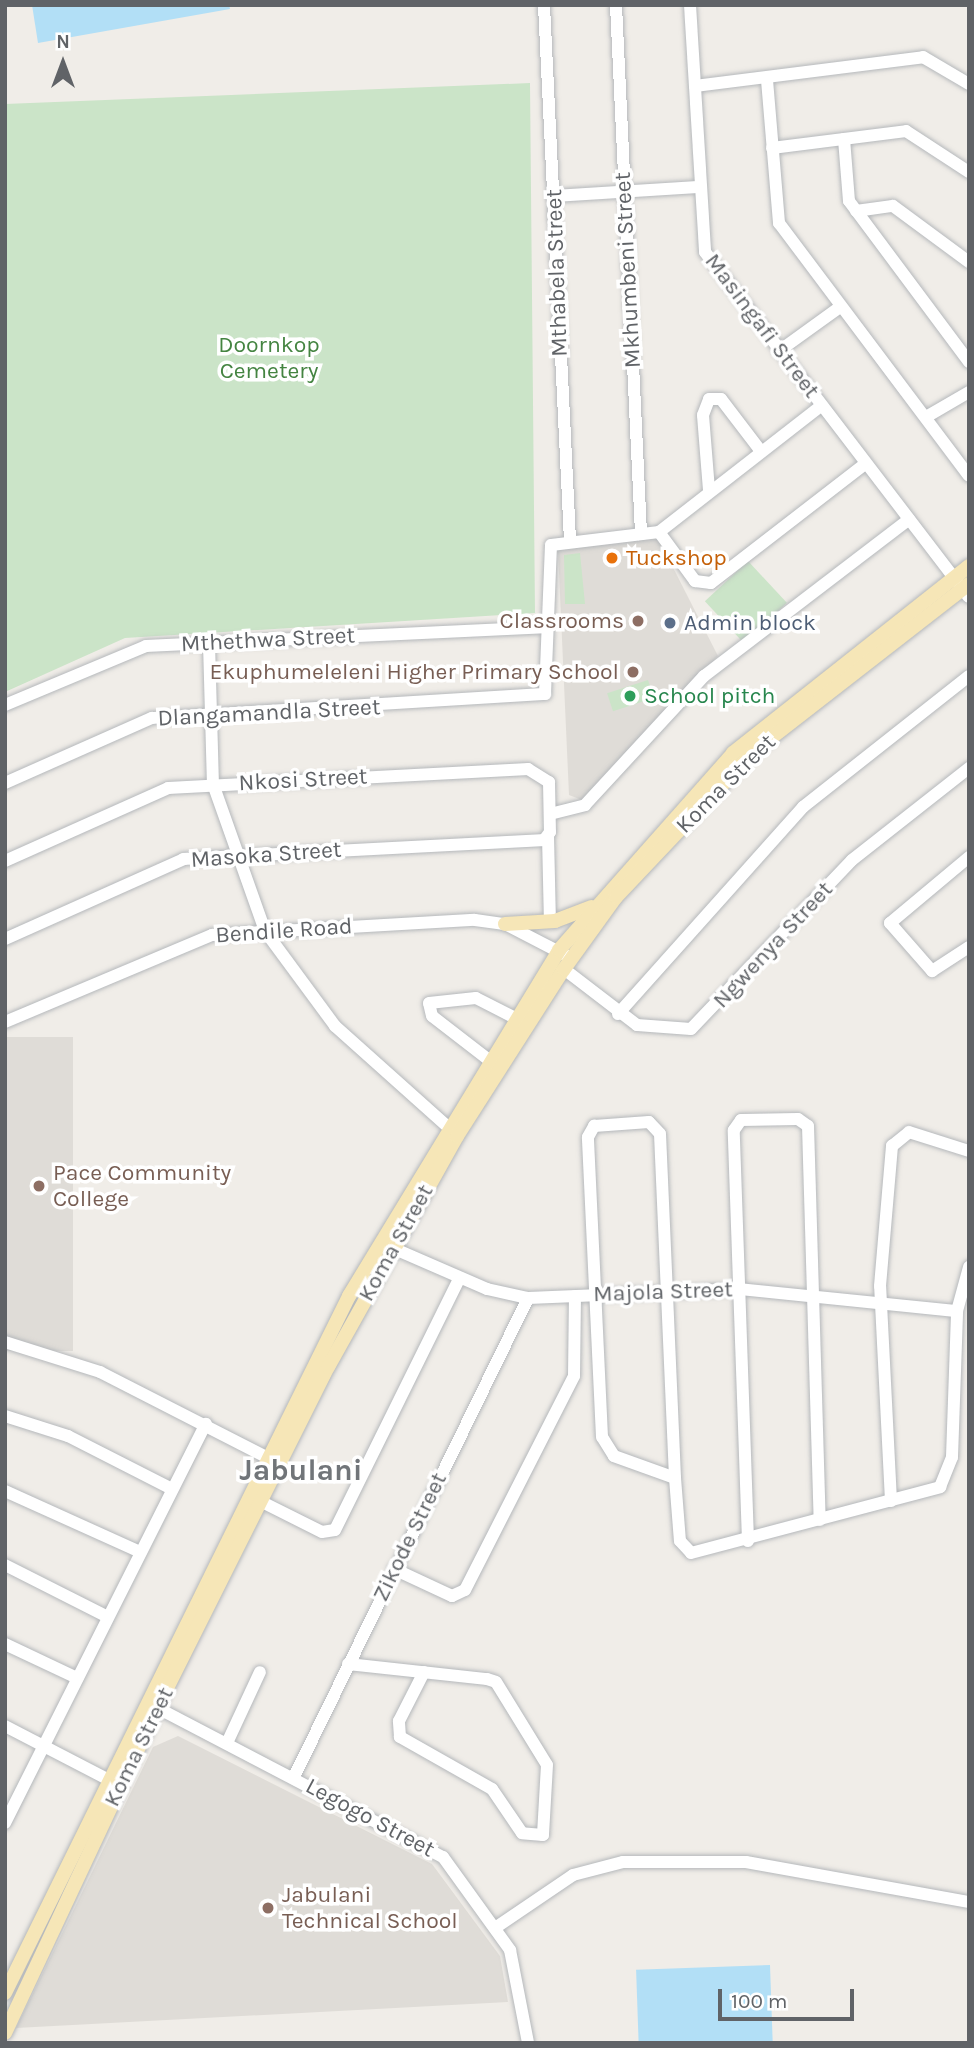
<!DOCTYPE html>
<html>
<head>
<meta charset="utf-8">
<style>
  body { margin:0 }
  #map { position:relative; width:974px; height:2048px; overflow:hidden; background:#f0ede8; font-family:Karla,sans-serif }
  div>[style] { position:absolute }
  .education>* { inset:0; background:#dfdcd7; transform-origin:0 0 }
  .green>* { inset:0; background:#cbe4c8; transform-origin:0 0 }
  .water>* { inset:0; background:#b2dff6; transform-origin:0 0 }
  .roads { filter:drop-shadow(0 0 2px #b5b8bb) drop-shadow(0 0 2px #b5b8bb) }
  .minor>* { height:12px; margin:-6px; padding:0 6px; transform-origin:6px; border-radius:6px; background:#fff }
  .major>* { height:14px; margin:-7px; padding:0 7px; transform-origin:7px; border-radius:7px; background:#f6e6b7 }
  .dots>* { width:19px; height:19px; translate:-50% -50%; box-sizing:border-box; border:4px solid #fff; border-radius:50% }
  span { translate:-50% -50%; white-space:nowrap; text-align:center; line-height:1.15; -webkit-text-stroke:7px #fff; paint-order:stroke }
  .street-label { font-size:23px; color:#606367 }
  .park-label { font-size:23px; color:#448441 }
  .food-label { font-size:23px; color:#c56008 }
  .left { translate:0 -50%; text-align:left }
  .education-label { font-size:23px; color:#785e54 }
  .right { translate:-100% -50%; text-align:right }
  .service-label { font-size:23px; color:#4e5e75 }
  .leisure-label { font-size:23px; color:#27864d }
  .district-label { font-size:30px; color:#717579; font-weight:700 }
  .frame { position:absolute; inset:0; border:7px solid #606367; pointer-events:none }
  .north { position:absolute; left:28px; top:28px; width:70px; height:70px; -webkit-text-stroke:5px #fff; paint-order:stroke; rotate:0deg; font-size:19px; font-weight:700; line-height:28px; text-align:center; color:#606367 }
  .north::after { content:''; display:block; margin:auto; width:24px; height:32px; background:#606367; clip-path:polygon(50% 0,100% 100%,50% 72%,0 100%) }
  .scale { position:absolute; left:718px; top:1989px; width:136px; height:32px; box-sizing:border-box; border:4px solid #606367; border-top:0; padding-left:9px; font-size:21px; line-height:24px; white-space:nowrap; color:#606367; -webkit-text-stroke:5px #fff; paint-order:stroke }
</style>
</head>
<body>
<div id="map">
  <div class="education">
    <i style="clip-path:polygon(658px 538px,718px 656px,582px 800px,569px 795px,558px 550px)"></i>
    <i style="left:73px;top:1037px;width:314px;height:68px;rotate:90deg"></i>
    <i style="clip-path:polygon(178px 1736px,432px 1864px,500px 1956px,508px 2002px,16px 2028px,153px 1747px)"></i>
  </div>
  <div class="green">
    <i style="clip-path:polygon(530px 83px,535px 613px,125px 638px,5px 692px,5px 104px)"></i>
    <i style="clip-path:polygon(580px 553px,585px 604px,565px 604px,564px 555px)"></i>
    <i style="left:748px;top:561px;width:57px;height:59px;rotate:47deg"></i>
    <i style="left:648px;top:680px;width:19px;height:43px;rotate:72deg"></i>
  </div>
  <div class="water">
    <i style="clip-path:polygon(32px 5px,229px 5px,230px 9px,38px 43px)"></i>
    <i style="left:770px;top:1965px;width:78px;height:134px;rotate:88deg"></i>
  </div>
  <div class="roads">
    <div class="minor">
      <i style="left:544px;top:5px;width:536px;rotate:87.22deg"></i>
      <i style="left:616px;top:5px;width:530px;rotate:87.29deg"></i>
      <i style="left:690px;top:5px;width:247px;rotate:86.5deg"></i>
      <i style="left:705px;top:252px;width:434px;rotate:52.6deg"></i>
      <i style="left:767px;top:80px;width:144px;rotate:85.2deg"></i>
      <i style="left:779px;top:223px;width:316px;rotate:53.1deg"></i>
      <i style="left:695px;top:86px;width:230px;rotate:-7.2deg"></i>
      <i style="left:923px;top:57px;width:53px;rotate:30.4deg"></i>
      <i style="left:844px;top:139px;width:62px;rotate:85.4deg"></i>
      <i style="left:849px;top:201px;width:201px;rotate:53.3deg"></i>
      <i style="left:772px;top:148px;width:135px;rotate:-7.2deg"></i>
      <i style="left:906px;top:131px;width:75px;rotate:33.1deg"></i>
      <i style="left:554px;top:196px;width:144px;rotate:-3.6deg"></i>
      <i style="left:856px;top:211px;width:37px;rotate:-8deg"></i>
      <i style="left:893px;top:206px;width:94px;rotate:36.4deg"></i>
      <i style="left:779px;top:351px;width:75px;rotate:-35.8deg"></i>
      <i style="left:926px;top:417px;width:50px;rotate:-30.2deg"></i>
      <i style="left:709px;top:490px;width:75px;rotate:-94.6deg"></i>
      <i style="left:703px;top:415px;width:17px;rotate:-69deg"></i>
      <i style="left:709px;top:399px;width:12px"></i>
      <i style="left:721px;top:399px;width:64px;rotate:52.6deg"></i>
      <i style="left:659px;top:532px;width:61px;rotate:53.7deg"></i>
      <i style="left:695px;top:581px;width:16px;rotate:7deg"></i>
      <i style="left:711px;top:583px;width:195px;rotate:-37.7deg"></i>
      <i style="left:209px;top:643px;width:141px;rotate:88.4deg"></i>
      <i style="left:213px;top:784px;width:156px;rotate:70.5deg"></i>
      <i style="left:265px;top:931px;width:118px;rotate:53.6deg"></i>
      <i style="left:335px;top:1026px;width:162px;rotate:41.8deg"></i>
      <i style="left:5px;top:705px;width:153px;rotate:-22.7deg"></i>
      <i style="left:146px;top:646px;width:398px;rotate:-2.7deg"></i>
      <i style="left:5px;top:783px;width:161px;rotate:-23.9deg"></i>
      <i style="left:152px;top:718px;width:394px;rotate:-3.5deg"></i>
      <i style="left:545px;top:694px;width:149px;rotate:-87.7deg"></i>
      <i style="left:551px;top:545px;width:109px;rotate:-6.9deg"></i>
      <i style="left:659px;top:532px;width:205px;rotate:-37.9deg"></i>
      <i style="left:550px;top:814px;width:36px;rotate:-14deg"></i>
      <i style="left:585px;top:805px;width:176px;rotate:-47.3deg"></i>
      <i style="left:704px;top:676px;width:258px;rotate:-37.4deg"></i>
      <i style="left:548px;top:836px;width:85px;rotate:88.7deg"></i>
      <i style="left:969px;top:857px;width:103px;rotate:140.1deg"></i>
      <i style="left:890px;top:923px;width:64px;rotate:48.8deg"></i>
      <i style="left:932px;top:971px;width:44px;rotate:-33deg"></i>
      <i style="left:5px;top:861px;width:179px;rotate:-24.1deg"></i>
      <i style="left:168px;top:788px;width:361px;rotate:-3deg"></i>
      <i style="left:528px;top:769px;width:25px;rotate:32deg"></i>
      <i style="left:549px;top:782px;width:50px;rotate:88.9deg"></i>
      <i style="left:550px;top:832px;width:10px;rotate:127deg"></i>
      <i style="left:544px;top:840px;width:361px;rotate:177deg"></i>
      <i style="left:184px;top:859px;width:196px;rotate:155.9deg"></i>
      <i style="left:564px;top:969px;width:92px;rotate:37.5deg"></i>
      <i style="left:637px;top:1025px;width:54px;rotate:4.2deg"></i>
      <i style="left:691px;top:1029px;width:233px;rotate:-46.4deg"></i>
      <i style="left:852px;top:860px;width:149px;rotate:-38.2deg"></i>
      <i style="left:618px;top:1014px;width:278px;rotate:-48.2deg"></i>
      <i style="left:803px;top:807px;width:211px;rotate:-38.3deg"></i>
      <i style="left:5px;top:1022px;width:225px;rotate:-22.8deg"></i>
      <i style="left:212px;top:935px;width:263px;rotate:-3.3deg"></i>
      <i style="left:475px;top:920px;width:30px;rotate:8deg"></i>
      <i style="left:505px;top:924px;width:70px;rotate:27.3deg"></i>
      <i style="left:498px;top:1067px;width:83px;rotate:-142.3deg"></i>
      <i style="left:432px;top:1016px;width:13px;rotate:-103deg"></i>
      <i style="left:429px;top:1003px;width:47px;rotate:-6.1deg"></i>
      <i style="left:476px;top:998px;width:46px;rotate:27.1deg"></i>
      <i style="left:388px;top:1246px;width:108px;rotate:23.5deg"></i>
      <i style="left:487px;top:1289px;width:42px;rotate:12.4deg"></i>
      <i style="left:528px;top:1298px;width:211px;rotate:-2.4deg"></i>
      <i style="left:739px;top:1289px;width:219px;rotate:5.8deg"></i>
      <i style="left:5px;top:1342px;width:100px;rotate:17.5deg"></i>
      <i style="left:100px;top:1372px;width:198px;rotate:27.1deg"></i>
      <i style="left:5px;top:1416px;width:66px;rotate:17.6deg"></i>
      <i style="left:68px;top:1436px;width:117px;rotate:27deg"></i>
      <i style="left:675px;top:1478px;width:65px;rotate:-160.2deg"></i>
      <i style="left:614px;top:1456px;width:22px;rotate:-122deg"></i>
      <i style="left:602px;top:1437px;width:300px;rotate:-92.7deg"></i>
      <i style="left:588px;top:1137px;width:13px;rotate:-61deg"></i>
      <i style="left:594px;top:1126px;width:55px;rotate:-4.2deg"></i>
      <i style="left:649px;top:1122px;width:16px;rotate:47deg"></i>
      <i style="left:660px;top:1134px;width:344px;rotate:87.5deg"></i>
      <i style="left:675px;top:1478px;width:63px;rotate:85.5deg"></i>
      <i style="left:680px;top:1541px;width:16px;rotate:47deg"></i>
      <i style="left:691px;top:1553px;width:258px;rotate:-14.8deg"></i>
      <i style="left:940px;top:1487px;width:32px;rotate:-68deg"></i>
      <i style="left:952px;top:1457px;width:146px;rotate:-88deg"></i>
      <i style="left:957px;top:1311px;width:46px;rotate:-74.7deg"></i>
      <i style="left:5px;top:1491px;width:148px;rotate:24.3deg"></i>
      <i style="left:260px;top:1501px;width:69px;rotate:26.6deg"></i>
      <i style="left:322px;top:1532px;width:13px;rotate:-9deg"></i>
      <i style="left:335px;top:1530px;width:280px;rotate:-63.7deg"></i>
      <i style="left:891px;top:1501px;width:215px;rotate:-92.9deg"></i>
      <i style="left:880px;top:1286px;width:141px;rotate:-85.1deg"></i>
      <i style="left:892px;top:1146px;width:22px;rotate:-39deg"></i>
      <i style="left:909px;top:1132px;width:63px;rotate:17.6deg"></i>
      <i style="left:748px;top:1541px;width:411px;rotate:-92deg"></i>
      <i style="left:734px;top:1130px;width:12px;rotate:-55deg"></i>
      <i style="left:741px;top:1120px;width:57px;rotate:-1deg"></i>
      <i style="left:798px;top:1119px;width:12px;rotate:35deg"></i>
      <i style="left:808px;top:1126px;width:394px;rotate:88.3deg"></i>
      <i style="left:5px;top:1565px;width:115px;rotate:26.8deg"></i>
      <i style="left:394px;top:1569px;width:64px;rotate:25deg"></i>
      <i style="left:452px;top:1596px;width:14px;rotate:-25deg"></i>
      <i style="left:465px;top:1590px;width:240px;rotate:-63deg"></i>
      <i style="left:574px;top:1376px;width:80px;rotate:-89.3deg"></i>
      <i style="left:5px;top:1644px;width:80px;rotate:25.3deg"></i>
      <i style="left:348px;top:1664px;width:140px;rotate:6.2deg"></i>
      <i style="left:487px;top:1679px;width:9px;rotate:18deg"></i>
      <i style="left:496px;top:1682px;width:97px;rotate:58.4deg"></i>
      <i style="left:547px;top:1765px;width:70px;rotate:93.3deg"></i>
      <i style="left:543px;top:1835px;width:21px;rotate:-175deg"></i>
      <i style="left:522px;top:1833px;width:53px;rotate:-124.3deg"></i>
      <i style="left:492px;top:1789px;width:106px;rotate:-150.5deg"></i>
      <i style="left:400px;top:1737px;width:16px;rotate:-94deg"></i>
      <i style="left:399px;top:1721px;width:55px;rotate:-63deg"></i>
      <i style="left:148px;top:1703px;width:333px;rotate:27.6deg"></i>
      <i style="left:443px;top:1857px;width:115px;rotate:54.2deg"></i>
      <i style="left:510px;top:1950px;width:95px;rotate:79deg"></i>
      <i style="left:5px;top:1726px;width:126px;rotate:27.4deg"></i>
      <i style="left:227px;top:1743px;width:78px;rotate:-65.1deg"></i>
      <i style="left:294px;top:1777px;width:533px;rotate:-63.96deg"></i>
      <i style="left:5px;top:1823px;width:447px;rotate:-63.3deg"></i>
      <i style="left:495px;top:1928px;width:94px;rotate:-34.2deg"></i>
      <i style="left:573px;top:1875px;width:52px;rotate:-14.6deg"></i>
      <i style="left:623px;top:1862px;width:123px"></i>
      <i style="left:746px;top:1862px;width:227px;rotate:10.2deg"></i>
    </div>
    <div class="major">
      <i style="left:505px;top:924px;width:50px;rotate:-3.4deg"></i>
      <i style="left:555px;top:921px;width:39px;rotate:-21deg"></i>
      <i style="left:5px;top:1993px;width:777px;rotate:-63.73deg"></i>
      <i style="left:349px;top:1296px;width:405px;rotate:-58.7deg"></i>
      <i style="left:559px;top:950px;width:263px;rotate:-48.5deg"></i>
      <i style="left:733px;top:753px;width:301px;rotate:-38.4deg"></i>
      <i style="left:5px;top:2033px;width:359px;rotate:-64.9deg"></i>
      <i style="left:157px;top:1708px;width:381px;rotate:-63.4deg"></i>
      <i style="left:328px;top:1367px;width:265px;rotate:-60.8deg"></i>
      <i style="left:457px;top:1136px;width:198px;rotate:-57.4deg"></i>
      <i style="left:564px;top:969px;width:89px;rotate:-54.2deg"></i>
      <i style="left:616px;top:897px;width:199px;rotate:-46.6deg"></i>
      <i style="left:753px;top:752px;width:274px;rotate:-37.9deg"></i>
    </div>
  </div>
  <div class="dots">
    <i style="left:612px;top:558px;background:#e8710a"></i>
    <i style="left:638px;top:621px;background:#8d6e63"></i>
    <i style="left:670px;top:623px;background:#5c6f8a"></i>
    <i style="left:633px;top:672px;background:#8d6e63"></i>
    <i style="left:630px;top:696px;background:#2e9e5b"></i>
    <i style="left:39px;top:1186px;background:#8d6e63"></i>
    <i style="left:268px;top:1908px;background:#8d6e63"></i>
  </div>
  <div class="street-label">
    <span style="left:628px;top:270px;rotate:-93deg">Mkhumbeni Street</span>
    <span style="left:557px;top:273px;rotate:-92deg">Mthabela Street</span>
    <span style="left:762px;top:326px;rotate:53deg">Masingafi Street</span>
    <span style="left:268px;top:640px;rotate:-3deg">Mthethwa Street</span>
    <span style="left:269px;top:713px;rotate:-3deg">Dlangamandla Street</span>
    <span style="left:303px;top:780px;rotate:-3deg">Nkosi Street</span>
    <span style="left:726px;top:784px;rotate:-45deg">Koma Street</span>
    <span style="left:266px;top:855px;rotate:-4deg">Masoka Street</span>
    <span style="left:284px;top:931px;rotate:-4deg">Bendile Road</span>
    <span style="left:773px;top:945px;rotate:-47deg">Ngwenya Street</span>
    <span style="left:396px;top:1243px;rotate:-61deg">Koma Street</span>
    <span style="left:663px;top:1292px;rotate:-2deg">Majola Street</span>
    <span style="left:410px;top:1537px;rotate:-64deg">Zikode Street</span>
    <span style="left:139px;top:1747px;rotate:-64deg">Koma Street</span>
    <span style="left:370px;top:1818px;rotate:28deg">Legogo Street</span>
  </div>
  <div class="park-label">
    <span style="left:269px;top:358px">Doornkop<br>Cemetery</span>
  </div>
  <div class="food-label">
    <span class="left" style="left:626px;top:558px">Tuckshop</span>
  </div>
  <div class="education-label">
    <span class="right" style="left:624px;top:621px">Classrooms</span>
    <span class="right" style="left:619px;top:672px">Ekuphumeleleni Higher Primary School</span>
    <span class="left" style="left:53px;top:1186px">Pace Community<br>College</span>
    <span class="left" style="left:282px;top:1908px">Jabulani<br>Technical School</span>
  </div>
  <div class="service-label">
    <span class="left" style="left:684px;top:623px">Admin block</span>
  </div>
  <div class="leisure-label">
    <span class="left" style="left:644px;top:696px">School pitch</span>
  </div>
  <div class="district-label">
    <span style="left:301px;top:1470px">Jabulani</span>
  </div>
  <div class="frame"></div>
  <div class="north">N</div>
  <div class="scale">100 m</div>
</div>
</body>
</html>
